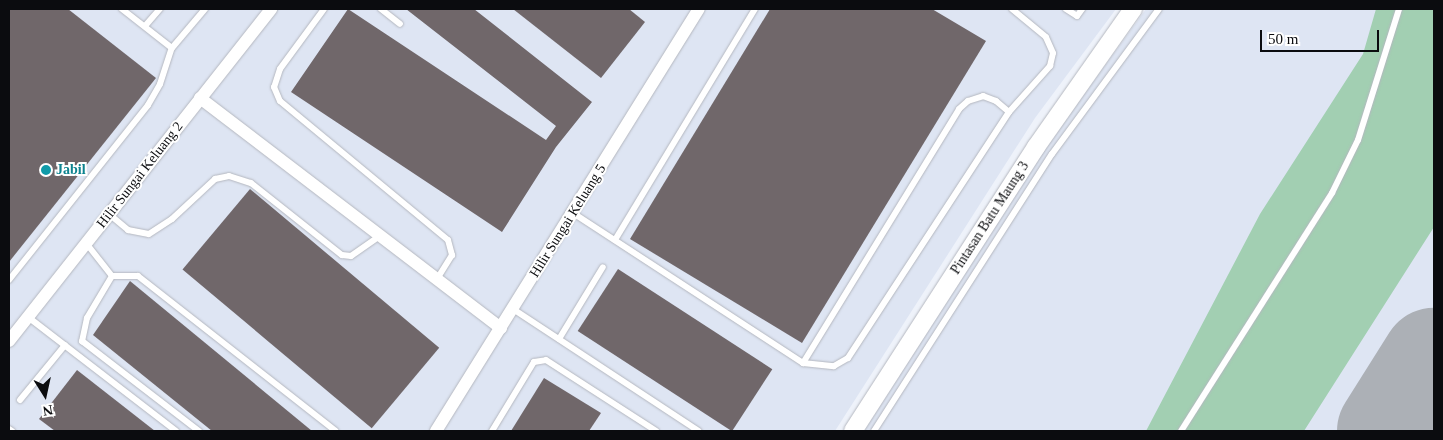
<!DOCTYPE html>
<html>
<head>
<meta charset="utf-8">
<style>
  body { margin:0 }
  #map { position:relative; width:1443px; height:440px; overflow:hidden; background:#eef2fa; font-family:Georgia,serif }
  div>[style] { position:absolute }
  .built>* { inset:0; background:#dee5f3 }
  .green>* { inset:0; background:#a2cfb2 }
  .runway>* { height:106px; margin:-53px; padding:0 53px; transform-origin:53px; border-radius:53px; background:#acb0b6 }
  .building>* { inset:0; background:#70676a; transform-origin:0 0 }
  .roads { filter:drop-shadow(0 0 1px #b4b7bf) drop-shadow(0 0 1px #b4b7bf) }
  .lane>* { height:6px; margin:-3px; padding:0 3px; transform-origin:3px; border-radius:3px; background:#fff }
  .street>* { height:12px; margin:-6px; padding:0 6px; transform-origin:6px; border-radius:6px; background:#fff }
  .secondary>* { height:18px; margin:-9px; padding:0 9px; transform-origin:9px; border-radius:9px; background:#fff }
  .dots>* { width:14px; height:14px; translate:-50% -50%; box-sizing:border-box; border:2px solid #fff; border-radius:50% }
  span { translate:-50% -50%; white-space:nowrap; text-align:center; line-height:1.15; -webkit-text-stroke:4px #fff; paint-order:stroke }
  .culture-label { font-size:14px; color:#0d838f; font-weight:700 }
  .left { translate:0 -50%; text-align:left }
  .street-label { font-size:14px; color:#0b0c0f }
  .frame { position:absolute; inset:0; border:10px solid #0b0c0f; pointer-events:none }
  .north { position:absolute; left:20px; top:370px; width:50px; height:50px; -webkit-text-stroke:4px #fff; paint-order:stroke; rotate:170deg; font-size:14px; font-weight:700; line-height:20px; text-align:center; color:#0b0c0f }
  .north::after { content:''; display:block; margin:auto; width:18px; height:22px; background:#0b0c0f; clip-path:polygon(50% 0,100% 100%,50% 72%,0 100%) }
  .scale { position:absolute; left:1260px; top:30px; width:119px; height:22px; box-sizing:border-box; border:2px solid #0b0c0f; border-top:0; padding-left:6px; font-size:15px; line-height:18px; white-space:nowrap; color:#0b0c0f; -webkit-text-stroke:4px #fff; paint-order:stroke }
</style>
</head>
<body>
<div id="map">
  <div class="built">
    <i style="clip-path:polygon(9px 9px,1116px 9px,1035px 118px,835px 431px,9px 431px)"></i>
    <i style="clip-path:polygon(1146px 9px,1434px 9px,1434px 431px,864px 431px,1045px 148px)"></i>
  </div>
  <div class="green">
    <i style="clip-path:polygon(1376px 9px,1434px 9px,1434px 227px,1304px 431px,1146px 431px,1260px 214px,1363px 54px)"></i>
  </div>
  <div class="runway">
    <i style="left:1390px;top:431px;width:83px;rotate:-57.8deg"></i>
  </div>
  <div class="building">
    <i style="clip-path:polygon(9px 9px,68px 9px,156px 78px,9px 262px)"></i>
    <i style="clip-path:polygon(348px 9px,546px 140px,556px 126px,406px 9px,474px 9px,592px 102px,556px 147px,502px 232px,291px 92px)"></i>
    <i style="clip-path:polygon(513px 9px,629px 9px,645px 22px,601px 78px)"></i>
    <i style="clip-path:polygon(770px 9px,932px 9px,986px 41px,802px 343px,630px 239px)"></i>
    <i style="left:250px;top:189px;width:247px;height:105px;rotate:40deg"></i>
    <i style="left:618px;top:269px;width:184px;height:74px;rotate:33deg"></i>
    <i style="clip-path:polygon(130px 281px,312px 431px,212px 431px,93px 335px)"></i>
    <i style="clip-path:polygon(77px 370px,155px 431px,55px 431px,39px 419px)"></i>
    <i style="clip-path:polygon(544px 378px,601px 413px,589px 431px,511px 431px)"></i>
  </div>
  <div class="roads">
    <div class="lane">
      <i style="left:122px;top:9px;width:63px;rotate:38deg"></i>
      <i style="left:324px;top:9px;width:74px;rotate:126.3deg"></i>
      <i style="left:280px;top:69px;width:19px;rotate:108deg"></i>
      <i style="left:274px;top:87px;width:15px;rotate:67deg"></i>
      <i style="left:280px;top:101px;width:218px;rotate:39.6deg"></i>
      <i style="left:448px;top:240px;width:16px;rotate:75deg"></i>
      <i style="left:452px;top:255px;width:28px;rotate:122deg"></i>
      <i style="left:381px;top:9px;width:24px;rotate:38deg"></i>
      <i style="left:1066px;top:9px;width:13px;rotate:32deg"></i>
      <i style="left:1077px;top:16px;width:9px;rotate:-54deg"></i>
      <i style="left:145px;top:26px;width:23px;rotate:-49deg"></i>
      <i style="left:573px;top:213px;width:275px;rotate:33.1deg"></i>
      <i style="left:803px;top:363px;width:31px;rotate:6deg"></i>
      <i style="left:834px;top:366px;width:16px;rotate:-30deg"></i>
      <i style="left:848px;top:358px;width:294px;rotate:-56.8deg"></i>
      <i style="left:1009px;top:112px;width:62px;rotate:-48.3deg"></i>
      <i style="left:1050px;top:66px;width:13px;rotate:-77deg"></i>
      <i style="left:1053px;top:53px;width:17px;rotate:-114deg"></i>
      <i style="left:1046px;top:37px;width:44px;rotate:-140.5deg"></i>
      <i style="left:109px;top:214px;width:25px;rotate:40deg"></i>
      <i style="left:128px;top:230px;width:21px;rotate:11deg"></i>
      <i style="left:149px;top:234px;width:27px;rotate:-33deg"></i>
      <i style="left:172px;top:219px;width:59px;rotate:-42.9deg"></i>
      <i style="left:215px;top:179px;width:14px;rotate:-12deg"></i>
      <i style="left:229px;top:176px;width:23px;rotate:18deg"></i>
      <i style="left:251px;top:183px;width:116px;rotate:38.4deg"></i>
      <i style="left:342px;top:255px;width:9px;rotate:6deg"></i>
      <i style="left:351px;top:256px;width:35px;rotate:-35deg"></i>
      <i style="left:615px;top:240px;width:270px;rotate:-58.8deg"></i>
      <i style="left:86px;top:243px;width:42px;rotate:51.8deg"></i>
      <i style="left:112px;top:276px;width:49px;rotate:120.8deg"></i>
      <i style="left:87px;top:318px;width:24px;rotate:102deg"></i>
      <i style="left:82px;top:341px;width:148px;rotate:37.6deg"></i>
      <i style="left:112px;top:276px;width:26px"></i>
      <i style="left:138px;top:276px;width:251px;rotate:38.1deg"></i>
      <i style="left:9px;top:280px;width:223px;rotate:-51.5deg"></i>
      <i style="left:148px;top:105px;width:24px;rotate:-60deg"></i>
      <i style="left:160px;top:84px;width:38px;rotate:-72deg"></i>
      <i style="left:172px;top:48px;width:51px;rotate:-49.8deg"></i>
      <i style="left:513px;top:309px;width:222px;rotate:33.3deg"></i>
      <i style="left:28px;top:317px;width:187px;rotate:37.6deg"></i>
      <i style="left:559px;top:339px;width:84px;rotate:-58.6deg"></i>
      <i style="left:803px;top:363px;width:298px;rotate:-58.4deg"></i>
      <i style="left:959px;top:109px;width:12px;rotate:-42deg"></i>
      <i style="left:968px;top:101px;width:16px;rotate:-18deg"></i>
      <i style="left:983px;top:96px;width:14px;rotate:21deg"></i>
      <i style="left:996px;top:101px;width:17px;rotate:40deg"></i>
      <i style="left:20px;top:400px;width:71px;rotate:-50.7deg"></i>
      <i style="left:9px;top:429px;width:4px;rotate:34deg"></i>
      <i style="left:492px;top:431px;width:81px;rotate:-58.7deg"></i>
      <i style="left:534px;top:362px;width:12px;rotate:-9deg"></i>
      <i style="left:546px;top:360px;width:131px;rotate:32.8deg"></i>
      <i style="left:874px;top:431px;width:329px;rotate:-57.3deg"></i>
      <i style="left:1052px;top:154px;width:180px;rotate:-53.6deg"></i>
      <i style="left:1181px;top:431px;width:282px;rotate:-57.6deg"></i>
      <i style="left:1332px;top:193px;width:59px;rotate:-63.9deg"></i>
      <i style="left:1358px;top:140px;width:137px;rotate:-72.6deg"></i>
    </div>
    <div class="street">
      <i style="left:200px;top:98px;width:379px;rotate:37.4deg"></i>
      <i style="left:9px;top:341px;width:423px;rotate:-51.7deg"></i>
      <i style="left:436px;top:431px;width:497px;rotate:-58.1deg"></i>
    </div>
    <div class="secondary">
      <i style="left:853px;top:431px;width:338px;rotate:-57.2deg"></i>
      <i style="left:1036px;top:147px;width:169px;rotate:-54.9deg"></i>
    </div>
  </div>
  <div class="dots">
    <i style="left:46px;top:170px;background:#0f9aa8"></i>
  </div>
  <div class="culture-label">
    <span class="left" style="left:56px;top:170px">Jabil</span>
  </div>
  <div class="street-label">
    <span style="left:140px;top:175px;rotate:-52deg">Hilir Sungai Keluang 2</span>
    <span style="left:990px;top:218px;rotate:-57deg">Pintasan Batu Maung 3</span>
    <span style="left:568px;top:221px;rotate:-58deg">Hilir Sungai Keluang 5</span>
  </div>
  <div class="frame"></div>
  <div class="north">N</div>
  <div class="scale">50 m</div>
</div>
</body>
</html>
